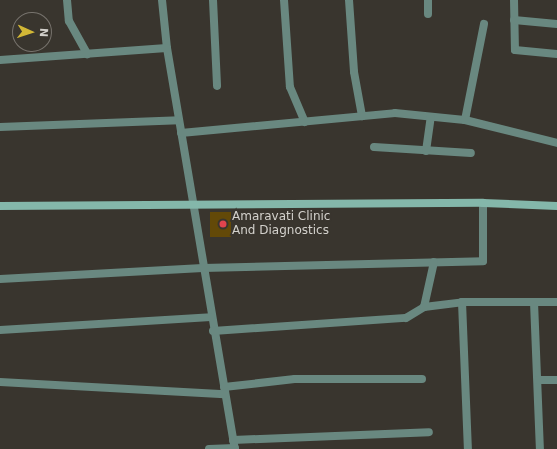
<!DOCTYPE html>
<html>
<head>
<meta charset="utf-8">
<style>
  body { margin:0 }
  #map { position:relative; width:557px; height:449px; overflow:hidden; background:#39352e; font-family:"DejaVu Sans",sans-serif }
  div>[style] { position:absolute }
  .building>* { inset:0; background:#634908; transform-origin:0 0 }
  .street>* { height:8px; margin:-4px; padding:0 4px; transform-origin:4px; border-radius:4px; background:#698880 }
  .secondary>* { height:8px; margin:-4px; padding:0 4px; transform-origin:4px; border-radius:4px; background:#84b7aa }
  .dots>* { width:11px; height:11px; translate:-50% -50%; box-sizing:border-box; border:2px solid #39352e; border-radius:50% }
  span { translate:-50% -50%; white-space:nowrap; text-align:center; line-height:1.15; -webkit-text-stroke:3.5px #39352e; paint-order:stroke }
  .poi-label { font-size:12px; color:#d3d1cc }
  .left { translate:0 -50%; text-align:left }
  .north { position:absolute; left:12px; top:12px; width:40px; height:40px; box-sizing:border-box; background:#39352e; border:1px solid #77736d; border-radius:50%; rotate:93deg; font-size:11px; font-weight:700; line-height:16px; text-align:center; color:#d3d1cc }
  .north::after { content:''; display:block; margin:auto; width:14px; height:18px; background:#d2b736; clip-path:polygon(50% 0,100% 100%,50% 72%,0 100%) }
</style>
</head>
<body>
<div id="map">
  <div class="building">
    <i style="left:210px;top:212px;width:21px;height:25px"></i>
  </div>
  <div class="street">
    <i style="left:67px;top:0;width:21px;rotate:85deg"></i>
    <i style="left:69px;top:21px;width:38px;rotate:61deg"></i>
    <i style="left:162px;top:0;width:48px;rotate:84.1deg"></i>
    <i style="left:167px;top:48px;width:407px;rotate:80.4deg"></i>
    <i style="left:213px;top:0;width:86px;rotate:87.3deg"></i>
    <i style="left:284px;top:0;width:87px;rotate:86.1deg"></i>
    <i style="left:290px;top:87px;width:38px;rotate:67deg"></i>
    <i style="left:349px;top:0;width:72px;rotate:86deg"></i>
    <i style="left:354px;top:72px;width:45px;rotate:79.7deg"></i>
    <i style="left:428px;top:0;width:14px;rotate:90deg"></i>
    <i style="left:514px;top:0;width:50px;rotate:88.9deg"></i>
    <i style="left:515px;top:50px;width:42px;rotate:5.4deg"></i>
    <i style="left:514px;top:20px;width:43px;rotate:5.3deg"></i>
    <i style="left:0;top:60px;width:167px;rotate:-4.1deg"></i>
    <i style="left:465px;top:120px;width:98px;rotate:-78.8deg"></i>
    <i style="left:0;top:127px;width:179px;rotate:-2.2deg"></i>
    <i style="left:181px;top:133px;width:215px;rotate:-5.3deg"></i>
    <i style="left:395px;top:113px;width:70px;rotate:5.7deg"></i>
    <i style="left:465px;top:120px;width:95px;rotate:14deg"></i>
    <i style="left:374px;top:147px;width:97px;rotate:3.5deg"></i>
    <i style="left:426px;top:151px;width:34px;rotate:-82deg"></i>
    <i style="left:0;top:279px;width:203px;rotate:-3.1deg"></i>
    <i style="left:203px;top:268px;width:280px;rotate:-1.4deg"></i>
    <i style="left:483px;top:261px;width:58px;rotate:-90deg"></i>
    <i style="left:462px;top:302px;width:147px;rotate:87.7deg"></i>
    <i style="left:534px;top:302px;width:147px;rotate:87.7deg"></i>
    <i style="left:424px;top:307px;width:46px;rotate:-77.5deg"></i>
    <i style="left:0;top:330px;width:211px;rotate:-3.5deg"></i>
    <i style="left:213px;top:331px;width:193px;rotate:-3.9deg"></i>
    <i style="left:406px;top:318px;width:21px;rotate:-31deg"></i>
    <i style="left:424px;top:307px;width:38px;rotate:-7deg"></i>
    <i style="left:462px;top:302px;width:95px"></i>
    <i style="left:538px;top:380px;width:19px"></i>
    <i style="left:0;top:382px;width:225px;rotate:3.1deg"></i>
    <i style="left:224px;top:387px;width:71px;rotate:-6.4deg"></i>
    <i style="left:295px;top:379px;width:127px"></i>
    <i style="left:233px;top:440px;width:196px;rotate:-2.3deg"></i>
    <i style="left:209px;top:449px;width:26px;rotate:-2deg"></i>
  </div>
  <div class="secondary">
    <i style="left:0;top:206px;width:483px;rotate:-0.4deg"></i>
    <i style="left:483px;top:203px;width:74px;rotate:2.3deg"></i>
  </div>
  <div class="dots">
    <i style="left:223px;top:224px;background:#e0444e"></i>
  </div>
  <div class="poi-label">
    <span class="left" style="left:232px;top:224px">Amaravati Clinic<br>And Diagnostics</span>
  </div>
  <div class="north">N</div>
</div>
</body>
</html>
